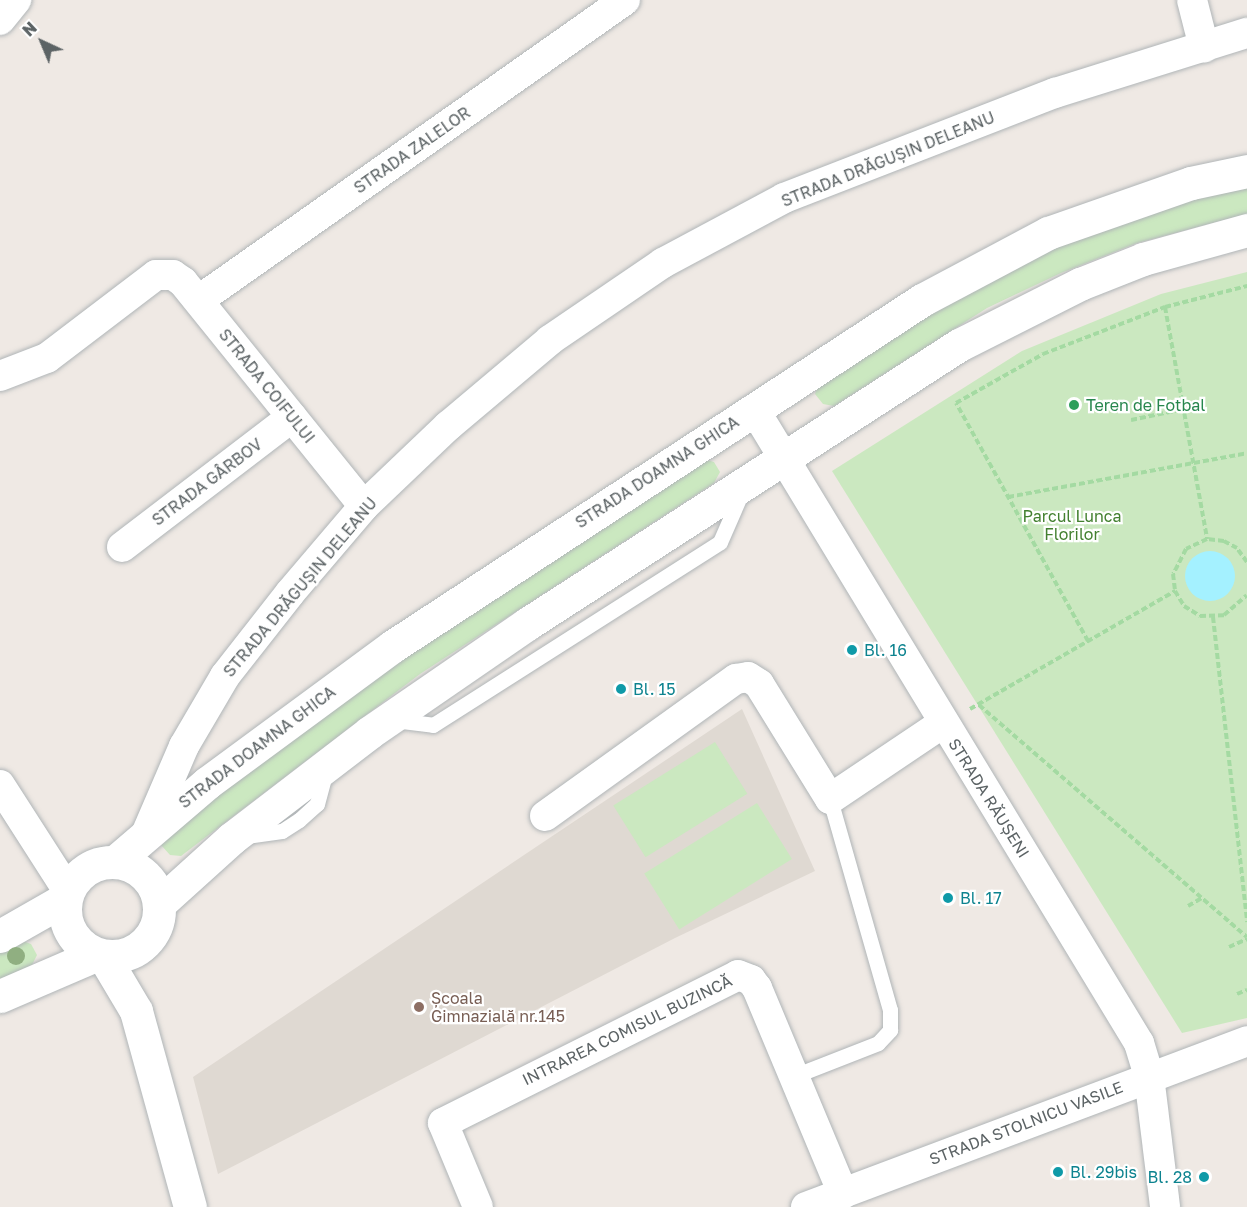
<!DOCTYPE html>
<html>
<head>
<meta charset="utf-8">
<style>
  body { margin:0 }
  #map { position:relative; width:1247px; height:1207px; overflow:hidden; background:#efe9e4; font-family:"Golos Text",sans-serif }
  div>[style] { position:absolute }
  .education>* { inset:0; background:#dfd9d2 }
  .green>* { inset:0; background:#cbe8c0; transform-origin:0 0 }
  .water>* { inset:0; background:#a4f1ff }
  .round { border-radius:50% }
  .path>* { height:4px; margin-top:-2px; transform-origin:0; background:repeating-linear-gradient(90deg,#a4daa2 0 6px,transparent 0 9px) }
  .roads { filter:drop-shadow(0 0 2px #b0b5b7) drop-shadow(0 0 2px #b0b5b7) }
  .lane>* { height:15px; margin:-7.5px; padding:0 7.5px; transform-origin:7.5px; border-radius:7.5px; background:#fff }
  .street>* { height:30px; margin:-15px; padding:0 15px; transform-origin:15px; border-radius:15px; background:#fff }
  .secondary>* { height:33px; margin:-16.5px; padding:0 16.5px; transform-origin:16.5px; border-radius:16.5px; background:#fff }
  .secondary>.ring { margin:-16.5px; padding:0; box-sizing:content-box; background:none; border:33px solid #fff; border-radius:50% }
  .trees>* { width:18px; height:18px; margin:-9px; border-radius:50%; background:#90af81 }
  .dots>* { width:16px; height:16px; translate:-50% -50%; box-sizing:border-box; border:3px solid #fff; border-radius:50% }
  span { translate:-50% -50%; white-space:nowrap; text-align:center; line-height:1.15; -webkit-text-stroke:4.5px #fff; paint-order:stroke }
  .street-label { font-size:16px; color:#5c6365 }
  .leisure-label { font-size:16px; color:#27864d }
  .left { translate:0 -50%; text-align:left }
  .park-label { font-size:16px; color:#438030 }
  .culture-label { font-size:16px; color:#0d838f }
  .right { translate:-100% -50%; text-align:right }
  .education-label { font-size:16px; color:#785e54 }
  .north { position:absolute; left:12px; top:12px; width:60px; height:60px; -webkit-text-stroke:4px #fff; paint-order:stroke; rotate:316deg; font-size:16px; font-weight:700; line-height:24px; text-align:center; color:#5c6365 }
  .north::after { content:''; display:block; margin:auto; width:21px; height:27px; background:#5c6365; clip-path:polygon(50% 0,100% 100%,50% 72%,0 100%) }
</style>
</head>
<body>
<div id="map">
  <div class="education">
    <i style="clip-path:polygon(742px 709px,815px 871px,675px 938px,218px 1174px,193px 1077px)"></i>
  </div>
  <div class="green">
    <i style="clip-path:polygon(1247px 188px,1247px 214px,1137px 243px,1061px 273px,987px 308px,834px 406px,823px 404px,815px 394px,819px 382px,881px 341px,1038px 255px,1110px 226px,1188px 201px)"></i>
    <i style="clip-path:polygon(1247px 272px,1247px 1018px,1182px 1033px,832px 471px,1022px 351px,1161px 294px)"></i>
    <i style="clip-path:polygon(703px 459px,714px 462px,720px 472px,714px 483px,420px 674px,181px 856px,170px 855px,161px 845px,165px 832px,345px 697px)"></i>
    <i style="left:715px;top:742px;width:61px;height:120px;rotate:58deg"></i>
    <i style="left:757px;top:803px;width:66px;height:133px;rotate:58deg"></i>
    <i style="clip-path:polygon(20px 940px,31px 944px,37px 955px,32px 965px,0 980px,0 949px)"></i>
  </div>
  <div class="water">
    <i class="round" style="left:1185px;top:551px;width:50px;height:50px"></i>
  </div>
  <div class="path">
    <i style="left:1165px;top:307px;width:236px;rotate:79.7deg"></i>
    <i style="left:1131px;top:420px;width:54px;rotate:-11.7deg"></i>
    <i style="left:1008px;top:497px;width:243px;rotate:-10.4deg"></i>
    <i style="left:1247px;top:562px;width:17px;rotate:-126deg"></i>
    <i style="left:1237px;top:548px;width:15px;rotate:-152deg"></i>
    <i style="left:1224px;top:541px;width:17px;rotate:-173deg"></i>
    <i style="left:1207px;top:539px;width:23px;rotate:155deg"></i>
    <i style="left:1186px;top:549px;width:28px;rotate:117deg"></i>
    <i style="left:1173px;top:574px;width:17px;rotate:83deg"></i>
    <i style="left:1175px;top:591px;width:17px;rotate:59deg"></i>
    <i style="left:1184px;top:606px;width:19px;rotate:32deg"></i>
    <i style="left:1200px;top:616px;width:24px;rotate:-2deg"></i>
    <i style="left:1224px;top:615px;width:30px;rotate:-41deg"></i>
    <i style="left:1213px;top:617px;width:307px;rotate:83.6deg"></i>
    <i style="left:1088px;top:641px;width:272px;rotate:-119deg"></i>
    <i style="left:956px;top:403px;width:100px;rotate:-29.4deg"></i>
    <i style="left:1043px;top:354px;width:131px;rotate:-21.1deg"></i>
    <i style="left:1165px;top:307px;width:85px;rotate:-14.4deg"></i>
    <i style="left:979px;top:705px;width:354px;rotate:40.9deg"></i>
    <i style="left:970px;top:709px;width:237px;rotate:-29.9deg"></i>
    <i style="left:1188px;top:906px;width:16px;rotate:-30deg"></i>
    <i style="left:1229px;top:947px;width:20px;rotate:-24deg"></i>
    <i style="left:1237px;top:994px;width:11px;rotate:-22deg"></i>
  </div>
  <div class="roads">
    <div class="lane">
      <i style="left:394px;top:720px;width:39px;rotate:7deg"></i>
      <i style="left:433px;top:725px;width:340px;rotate:-32.5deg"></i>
      <i style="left:720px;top:542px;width:52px;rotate:-66.4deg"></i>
      <i style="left:246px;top:836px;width:36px;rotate:-8deg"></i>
      <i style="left:282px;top:831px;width:20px;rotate:-33deg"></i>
      <i style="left:299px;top:820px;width:24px;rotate:-42deg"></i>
      <i style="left:317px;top:804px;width:34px;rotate:-75deg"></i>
      <i style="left:794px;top:1076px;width:90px;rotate:-21.4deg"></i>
      <i style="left:878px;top:1043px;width:18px;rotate:-47deg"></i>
      <i style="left:890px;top:1030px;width:20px;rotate:-90deg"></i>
      <i style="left:890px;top:1010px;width:219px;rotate:-105.9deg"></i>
    </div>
    <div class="street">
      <i style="left:1192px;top:0;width:49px;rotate:75.7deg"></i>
      <i style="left:0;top:20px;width:26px;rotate:-51deg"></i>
      <i style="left:199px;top:300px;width:521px;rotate:-35.15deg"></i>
      <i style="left:0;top:376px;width:50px;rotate:-21deg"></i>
      <i style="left:47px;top:358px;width:137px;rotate:-37.3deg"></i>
      <i style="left:156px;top:275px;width:17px"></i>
      <i style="left:173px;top:275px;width:12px;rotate:35deg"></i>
      <i style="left:183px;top:282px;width:288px;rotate:51.1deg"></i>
      <i style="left:754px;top:409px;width:742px;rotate:58.73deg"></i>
      <i style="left:1139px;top:1043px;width:34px;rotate:73deg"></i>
      <i style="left:1149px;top:1076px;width:132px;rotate:83deg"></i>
      <i style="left:122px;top:547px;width:214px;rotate:-37.4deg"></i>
      <i style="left:0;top:785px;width:126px;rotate:57.3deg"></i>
      <i style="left:545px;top:816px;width:235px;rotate:-35.7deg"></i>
      <i style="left:736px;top:679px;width:12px;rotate:-9deg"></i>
      <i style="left:748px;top:677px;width:13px;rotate:32deg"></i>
      <i style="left:759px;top:684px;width:135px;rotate:58.3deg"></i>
      <i style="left:830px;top:799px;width:136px;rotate:-33.9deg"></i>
      <i style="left:147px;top:832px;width:94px;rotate:-66.7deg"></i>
      <i style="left:184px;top:746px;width:81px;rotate:-59.6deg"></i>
      <i style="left:225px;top:676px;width:105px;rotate:-51.9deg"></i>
      <i style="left:290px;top:593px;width:114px;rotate:-49.6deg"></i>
      <i style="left:364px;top:506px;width:116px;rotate:-43.6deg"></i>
      <i style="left:448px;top:426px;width:133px;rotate:-40.1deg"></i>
      <i style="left:550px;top:340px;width:137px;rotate:-34.3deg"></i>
      <i style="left:663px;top:263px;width:137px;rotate:-28.2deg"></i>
      <i style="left:784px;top:198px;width:291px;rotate:-21.2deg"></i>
      <i style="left:1055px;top:93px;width:201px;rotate:-17.4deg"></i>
      <i style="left:478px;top:1207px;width:91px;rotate:-112.6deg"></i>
      <i style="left:443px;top:1123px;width:330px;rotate:-26.6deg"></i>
      <i style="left:738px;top:975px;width:14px;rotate:21deg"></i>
      <i style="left:751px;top:980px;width:10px;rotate:53deg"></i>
      <i style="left:757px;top:988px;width:223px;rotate:67.3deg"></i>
      <i style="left:806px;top:1207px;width:471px;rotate:-20.6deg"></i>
    </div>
    <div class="secondary">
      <i style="left:116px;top:861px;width:120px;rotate:-40.6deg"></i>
      <i style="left:207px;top:783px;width:231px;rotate:-36.4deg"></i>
      <i style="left:393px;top:646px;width:632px;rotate:-33.19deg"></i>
      <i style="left:922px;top:300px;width:143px;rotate:-28deg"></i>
      <i style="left:1048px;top:233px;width:151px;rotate:-19.3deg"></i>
      <i style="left:1191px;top:183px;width:57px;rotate:-12.1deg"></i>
      <i class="ring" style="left:65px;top:862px;width:61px;height:61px"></i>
      <i style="left:160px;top:903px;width:97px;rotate:-42.1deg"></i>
      <i style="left:232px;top:838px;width:174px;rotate:-37.5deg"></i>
      <i style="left:370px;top:732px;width:191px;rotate:-34.5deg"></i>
      <i style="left:527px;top:624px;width:514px;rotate:-32.86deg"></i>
      <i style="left:959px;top:345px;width:136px;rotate:-26.8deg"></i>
      <i style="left:1080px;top:284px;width:68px;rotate:-21.6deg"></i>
      <i style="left:1143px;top:259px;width:108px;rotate:-15.6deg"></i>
      <i style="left:0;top:936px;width:75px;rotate:-29.6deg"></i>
      <i style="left:104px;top:957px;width:63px;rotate:59.3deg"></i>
      <i style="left:136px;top:1011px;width:203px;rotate:74.6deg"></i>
      <i style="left:0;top:996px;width:103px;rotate:-23.3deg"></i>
    </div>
  </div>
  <div class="trees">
    <i style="left:16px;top:956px"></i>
  </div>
  <div class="dots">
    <i style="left:1074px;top:405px;background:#2e9e5b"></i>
    <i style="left:852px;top:650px;background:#0f9aa8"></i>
    <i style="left:621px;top:689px;background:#0f9aa8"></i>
    <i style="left:948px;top:898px;background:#0f9aa8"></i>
    <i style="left:419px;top:1007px;background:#8d6e63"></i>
    <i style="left:1058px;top:1172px;background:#0f9aa8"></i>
    <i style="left:1204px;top:1177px;background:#0f9aa8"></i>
  </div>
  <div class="street-label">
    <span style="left:412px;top:150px;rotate:-35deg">STRADA ZALELOR</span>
    <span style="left:888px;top:159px;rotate:-22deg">STRADA DRĂGUȘIN DELEANU</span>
    <span style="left:267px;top:386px;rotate:51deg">STRADA COIFULUI</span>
    <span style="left:657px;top:472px;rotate:-33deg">STRADA DOAMNA GHICA</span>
    <span style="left:207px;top:482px;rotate:-37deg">STRADA GÂRBOV</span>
    <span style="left:300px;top:587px;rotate:-50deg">STRADA DRĂGUȘIN DELEANU</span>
    <span style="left:257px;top:747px;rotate:-37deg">STRADA DOAMNA GHICA</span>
    <span style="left:989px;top:798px;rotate:58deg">STRADA RĂUȘENI</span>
    <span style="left:627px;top:1030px;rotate:-26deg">INTRAREA COMISUL BUZINCĂ</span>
    <span style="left:1026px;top:1123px;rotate:-21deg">STRADA STOLNICU VASILE</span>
  </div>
  <div class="leisure-label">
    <span class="left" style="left:1086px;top:405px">Teren de Fotbal</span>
  </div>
  <div class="park-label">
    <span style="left:1072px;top:525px">Parcul Lunca<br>Florilor</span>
  </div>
  <div class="culture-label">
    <span class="left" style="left:864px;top:650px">Bl. 16</span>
    <span class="left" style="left:633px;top:689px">Bl. 15</span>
    <span class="left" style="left:960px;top:898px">Bl. 17</span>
    <span class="left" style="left:1070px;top:1172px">Bl. 29bis</span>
    <span class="right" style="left:1192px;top:1177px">Bl. 28</span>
  </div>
  <div class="education-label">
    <span class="left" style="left:431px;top:1007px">Școala<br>Gimnazială nr.145</span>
  </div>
  <div class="north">N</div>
</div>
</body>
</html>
